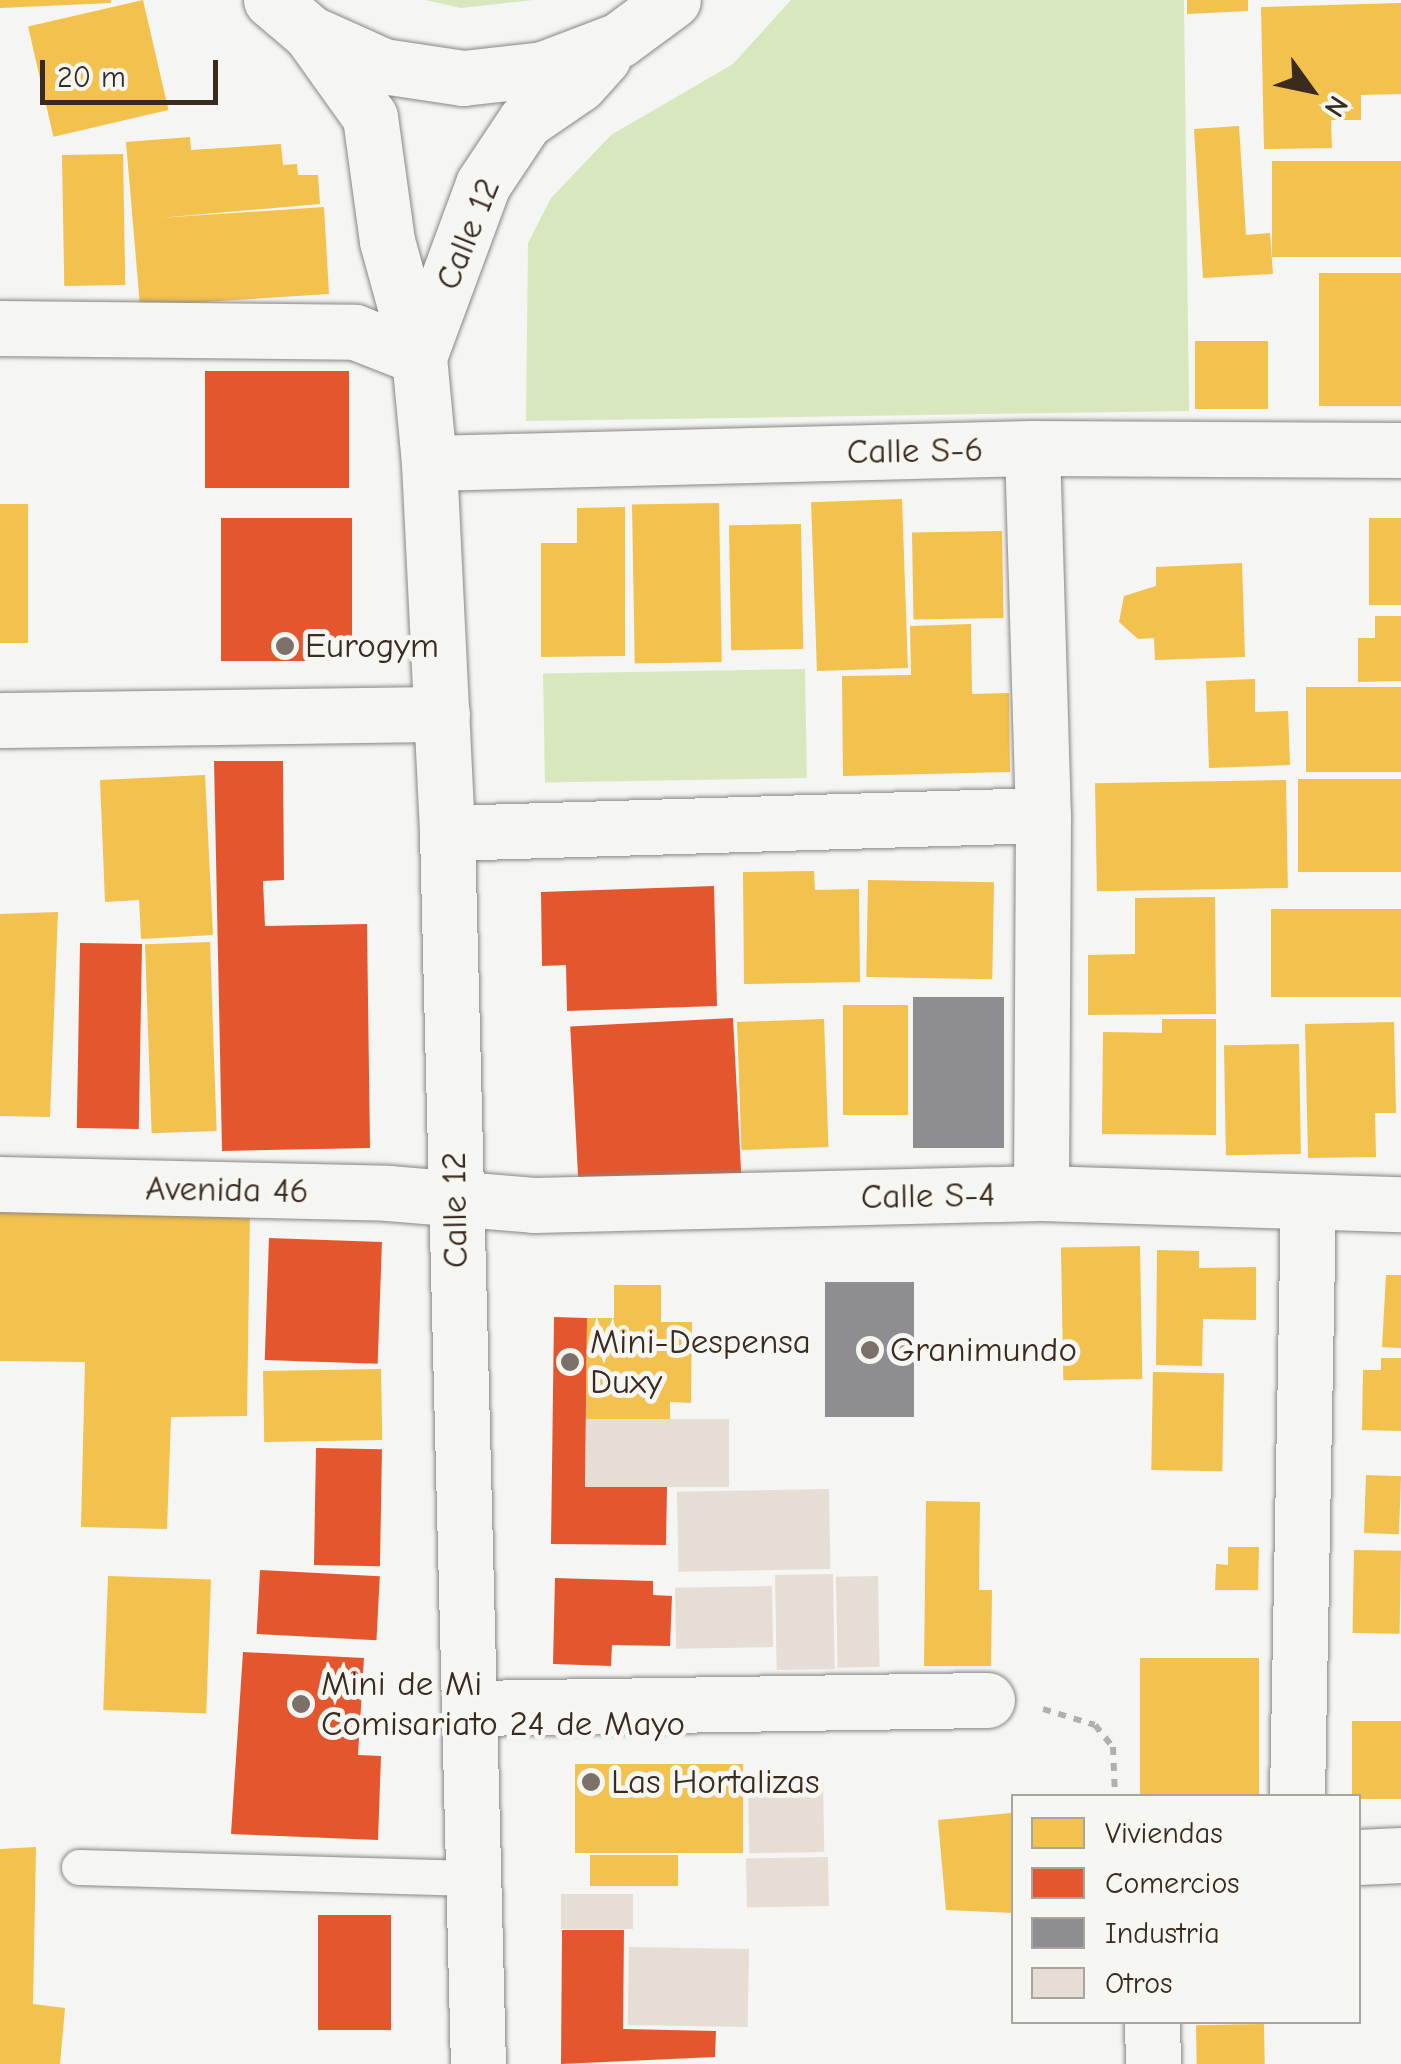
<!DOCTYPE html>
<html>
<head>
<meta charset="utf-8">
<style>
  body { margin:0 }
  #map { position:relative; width:1401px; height:2064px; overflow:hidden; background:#f5f5f3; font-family:"Comic Neue",sans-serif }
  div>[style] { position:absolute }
  .green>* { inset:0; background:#d8e7be; transform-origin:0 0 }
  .homes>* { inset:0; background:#f2c14e; transform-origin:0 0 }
  .shops>* { inset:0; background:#e4572e; transform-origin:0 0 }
  .industry>* { inset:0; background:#8d8d92; transform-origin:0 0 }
  .building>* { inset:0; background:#e6ddd5; transform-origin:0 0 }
  .path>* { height:6px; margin-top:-3px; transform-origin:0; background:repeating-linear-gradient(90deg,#b2b0ae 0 8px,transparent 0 16px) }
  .roads { filter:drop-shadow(0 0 2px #8a8683) drop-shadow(0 0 2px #8a8683) }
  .lane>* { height:35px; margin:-17.5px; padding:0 17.5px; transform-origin:17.5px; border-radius:17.5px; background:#f5f5f3 }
  .street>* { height:55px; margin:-27.5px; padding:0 27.5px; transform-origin:27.5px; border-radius:27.5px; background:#f5f5f3 }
  .primary>* { height:55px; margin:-27.5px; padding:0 27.5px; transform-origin:27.5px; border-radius:27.5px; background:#f5f5f3 }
  .dots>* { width:28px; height:28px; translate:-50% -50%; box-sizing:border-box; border:5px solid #f6f6f2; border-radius:50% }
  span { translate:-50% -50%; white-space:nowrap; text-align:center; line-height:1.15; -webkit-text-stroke:10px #f6f6f2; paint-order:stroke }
  .street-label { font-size:35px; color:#3b2a1e }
  .poi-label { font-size:35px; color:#3b2a1e }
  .left { translate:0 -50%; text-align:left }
  .legend { position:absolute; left:1011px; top:1794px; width:350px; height:230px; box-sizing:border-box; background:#f6f6f2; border:2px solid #aba49d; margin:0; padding:12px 18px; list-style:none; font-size:30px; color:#3b2a1e }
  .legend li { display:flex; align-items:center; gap:20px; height:50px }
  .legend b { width:50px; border:2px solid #aba49d }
  .north { position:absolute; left:1261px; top:40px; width:100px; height:100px; -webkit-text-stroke:8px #f6f6f2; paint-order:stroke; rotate:123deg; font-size:28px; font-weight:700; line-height:40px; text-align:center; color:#3b2a1e }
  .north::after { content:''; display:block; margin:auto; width:35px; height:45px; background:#3b2a1e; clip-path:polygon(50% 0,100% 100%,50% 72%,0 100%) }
  .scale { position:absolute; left:40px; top:60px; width:178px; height:45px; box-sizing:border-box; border:5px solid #3b2a1e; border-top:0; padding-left:12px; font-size:30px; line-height:35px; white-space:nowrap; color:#3b2a1e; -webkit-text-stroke:8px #f6f6f2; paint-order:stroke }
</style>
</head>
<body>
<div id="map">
  <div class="green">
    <i style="clip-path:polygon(425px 0,533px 0,461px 8px)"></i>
    <i style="clip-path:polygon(791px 0,1184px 0,1189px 411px,526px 421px,528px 243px,551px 198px,611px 135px,733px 64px)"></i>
    <i style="left:805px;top:669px;width:109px;height:262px;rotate:89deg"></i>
  </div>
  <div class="homes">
    <i style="clip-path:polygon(0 0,111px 0,111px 3px,0 8px)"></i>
    <i style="left:143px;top:0;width:113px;height:118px;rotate:77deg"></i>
    <i style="clip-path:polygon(1187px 0,1248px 0,1248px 11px,1187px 14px)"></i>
    <i style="clip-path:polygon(1401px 3px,1401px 94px,1361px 95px,1361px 120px,1331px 120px,1332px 148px,1264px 149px,1261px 7px)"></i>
    <i style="clip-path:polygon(1239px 126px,1246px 235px,1270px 233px,1273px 274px,1203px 278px,1194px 129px)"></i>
    <i style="clip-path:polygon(190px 137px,191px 150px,281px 144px,283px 165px,297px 164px,298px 175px,318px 175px,320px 204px,158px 218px,324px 207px,329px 294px,140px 306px,126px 142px)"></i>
    <i style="left:123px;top:154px;width:131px;height:61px;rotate:89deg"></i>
    <i style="left:1401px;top:161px;width:96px;height:129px;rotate:90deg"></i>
    <i style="left:1401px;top:273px;width:133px;height:82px;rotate:90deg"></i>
    <i style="left:1268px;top:341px;width:68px;height:73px;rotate:90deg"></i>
    <i style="left:902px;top:499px;width:169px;height:91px;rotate:88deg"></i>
    <i style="left:719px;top:503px;width:159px;height:87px;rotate:89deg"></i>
    <i style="left:0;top:504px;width:28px;height:139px"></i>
    <i style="clip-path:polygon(625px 507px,625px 656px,541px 657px,541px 543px,577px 543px,577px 508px)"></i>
    <i style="left:1401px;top:518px;width:87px;height:32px;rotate:90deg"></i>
    <i style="left:801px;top:524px;width:125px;height:72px;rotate:89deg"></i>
    <i style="left:1002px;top:531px;width:87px;height:90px;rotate:89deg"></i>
    <i style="clip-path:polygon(1242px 563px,1245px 657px,1155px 660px,1154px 638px,1138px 639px,1119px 622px,1124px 596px,1156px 586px,1156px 567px)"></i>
    <i style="clip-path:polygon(1375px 616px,1401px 616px,1401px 681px,1358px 682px,1358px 638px,1375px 638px)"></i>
    <i style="clip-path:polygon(971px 624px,972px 694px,1009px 693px,1010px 772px,843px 776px,842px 676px,911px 675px,910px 626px)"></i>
    <i style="clip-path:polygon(1255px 679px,1255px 712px,1288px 711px,1290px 765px,1209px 768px,1206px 681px)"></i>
    <i style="left:1401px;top:687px;width:85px;height:95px;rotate:90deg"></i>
    <i style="clip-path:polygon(205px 775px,213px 935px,141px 939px,139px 900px,105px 902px,100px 780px)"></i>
    <i style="left:1401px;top:779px;width:93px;height:103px;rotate:90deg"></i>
    <i style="left:1286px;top:780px;width:108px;height:191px;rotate:89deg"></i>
    <i style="clip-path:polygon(814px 871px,815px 890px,859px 889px,860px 982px,744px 984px,743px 872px)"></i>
    <i style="left:868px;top:880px;width:126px;height:97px;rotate:1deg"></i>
    <i style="clip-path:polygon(1215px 897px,1216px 1014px,1088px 1015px,1088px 955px,1135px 954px,1135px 898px)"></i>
    <i style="left:1401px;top:909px;width:88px;height:130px;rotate:90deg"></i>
    <i style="clip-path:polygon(58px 912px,50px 1117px,0 1116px,0 914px)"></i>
    <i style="left:210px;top:942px;width:189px;height:65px;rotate:88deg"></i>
    <i style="left:843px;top:1005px;width:65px;height:110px"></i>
    <i style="left:824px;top:1019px;width:128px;height:87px;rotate:88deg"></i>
    <i style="clip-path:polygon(1162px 1019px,1216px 1019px,1216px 1135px,1102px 1134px,1103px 1032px,1162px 1033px)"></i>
    <i style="clip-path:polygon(1394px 1022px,1396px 1113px,1375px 1113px,1376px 1157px,1308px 1158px,1305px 1024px)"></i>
    <i style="left:1299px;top:1044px;width:110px;height:75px;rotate:89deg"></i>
    <i style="clip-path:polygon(0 1206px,250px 1210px,247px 1416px,171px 1417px,167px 1529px,81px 1527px,85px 1362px,0 1361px)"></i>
    <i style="left:1140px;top:1246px;width:133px;height:79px;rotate:89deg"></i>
    <i style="clip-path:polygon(1157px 1250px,1199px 1251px,1199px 1268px,1256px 1267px,1256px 1320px,1203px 1319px,1202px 1366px,1156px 1365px)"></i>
    <i style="clip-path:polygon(1386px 1275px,1401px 1275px,1401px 1348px,1382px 1347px)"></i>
    <i style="clip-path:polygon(614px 1285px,661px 1285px,661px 1322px,692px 1322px,691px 1403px,670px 1402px,670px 1420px,586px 1419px,587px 1318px,614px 1318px)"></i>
    <i style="clip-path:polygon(1381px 1358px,1401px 1358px,1401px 1431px,1362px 1430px,1363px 1370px,1381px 1370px)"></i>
    <i style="left:381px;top:1369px;width:71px;height:118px;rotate:89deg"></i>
    <i style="left:1153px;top:1372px;width:71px;height:98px;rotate:1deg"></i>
    <i style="left:1366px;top:1475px;width:35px;height:58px;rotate:2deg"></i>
    <i style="clip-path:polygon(926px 1501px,980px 1502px,979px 1590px,992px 1590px,991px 1666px,924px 1666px)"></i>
    <i style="clip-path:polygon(1228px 1547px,1259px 1547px,1258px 1590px,1215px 1590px,1216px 1564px,1228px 1565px)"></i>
    <i style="left:1354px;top:1550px;width:47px;height:83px;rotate:1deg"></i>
    <i style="left:108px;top:1576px;width:103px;height:134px;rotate:2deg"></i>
    <i style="left:1140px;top:1658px;width:119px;height:138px"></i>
    <i style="left:1401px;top:1721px;width:78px;height:49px;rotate:90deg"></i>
    <i style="left:575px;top:1764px;width:168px;height:89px"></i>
    <i style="clip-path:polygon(1011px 1813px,1014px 1913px,946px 1910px,938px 1820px)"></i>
    <i style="clip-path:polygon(36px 1847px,33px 2004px,65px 2008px,60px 2064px,0 2064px,0 1849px)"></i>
    <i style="left:590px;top:1855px;width:88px;height:31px"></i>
    <i style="left:1264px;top:2024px;width:40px;height:68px;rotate:89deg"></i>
  </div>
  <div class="shops">
    <i style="left:349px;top:371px;width:117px;height:144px;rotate:90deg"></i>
    <i style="left:352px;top:518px;width:143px;height:131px;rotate:90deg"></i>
    <i style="clip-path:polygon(214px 761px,283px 761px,284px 880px,263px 881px,265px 926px,367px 924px,370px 1148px,222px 1151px)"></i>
    <i style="clip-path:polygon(714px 886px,717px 1006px,567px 1011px,566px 965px,542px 966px,541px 892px)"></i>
    <i style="left:80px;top:943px;width:62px;height:185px;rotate:1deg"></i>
    <i style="left:733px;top:1018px;width:156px;height:163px;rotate:87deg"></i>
    <i style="left:269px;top:1238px;width:113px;height:122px;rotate:2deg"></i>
    <i style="clip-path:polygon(554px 1317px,587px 1318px,585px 1487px,667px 1487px,666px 1545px,551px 1544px)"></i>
    <i style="left:316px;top:1448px;width:66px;height:117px;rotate:1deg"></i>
    <i style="left:260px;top:1570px;width:120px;height:64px;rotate:3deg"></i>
    <i style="clip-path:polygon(555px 1578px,653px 1581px,653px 1595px,672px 1596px,670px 1646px,612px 1645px,611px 1666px,553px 1664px)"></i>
    <i style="clip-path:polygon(243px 1652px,364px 1658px,358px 1755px,381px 1756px,378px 1840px,231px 1834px)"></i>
    <i style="left:391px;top:1915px;width:115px;height:73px;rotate:90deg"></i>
    <i style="clip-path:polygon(562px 1930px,624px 1930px,623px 2029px,716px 2031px,715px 2057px,561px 2064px)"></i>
  </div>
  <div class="industry">
    <i style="left:1004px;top:997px;width:151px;height:91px;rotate:90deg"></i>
    <i style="left:914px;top:1282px;width:135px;height:89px;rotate:90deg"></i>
  </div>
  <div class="building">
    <i style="left:586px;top:1419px;width:143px;height:68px"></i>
    <i style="left:829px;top:1489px;width:80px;height:152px;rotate:89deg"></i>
    <i style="left:833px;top:1574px;width:95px;height:58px;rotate:89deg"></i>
    <i style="left:878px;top:1576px;width:91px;height:42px;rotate:89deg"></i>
    <i style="left:772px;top:1586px;width:61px;height:97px;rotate:89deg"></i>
    <i style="left:823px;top:1779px;width:73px;height:75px;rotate:89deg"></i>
    <i style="left:828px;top:1857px;width:49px;height:82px;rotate:89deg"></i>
    <i style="left:633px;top:1894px;width:35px;height:72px;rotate:90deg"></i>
    <i style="left:629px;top:1947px;width:120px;height:78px;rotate:1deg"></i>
  </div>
  <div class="path">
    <i style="left:1043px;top:1709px;width:54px;rotate:17.1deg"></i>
    <i style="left:1095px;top:1725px;width:28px;rotate:51deg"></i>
    <i style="left:1113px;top:1747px;width:49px;rotate:87.7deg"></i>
  </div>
  <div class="roads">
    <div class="lane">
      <i style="left:79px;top:1867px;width:393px;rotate:1.6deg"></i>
    </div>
    <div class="street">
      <i style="left:0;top:328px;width:355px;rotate:0.6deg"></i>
      <i style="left:355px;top:332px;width:69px;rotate:21.3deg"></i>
      <i style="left:1032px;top:448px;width:367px;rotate:88.3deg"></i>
      <i style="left:1043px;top:815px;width:378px;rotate:90.3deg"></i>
      <i style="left:429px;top:463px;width:603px;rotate:-1.42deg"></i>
      <i style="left:1032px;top:448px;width:369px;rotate:0.3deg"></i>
      <i style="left:0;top:720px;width:442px;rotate:-0.8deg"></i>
      <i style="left:447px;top:833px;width:596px;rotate:-1.73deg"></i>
      <i style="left:0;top:1184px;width:388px;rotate:1.3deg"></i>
      <i style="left:388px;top:1193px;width:146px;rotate:4.7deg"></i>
      <i style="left:534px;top:1205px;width:507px;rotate:-1.36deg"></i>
      <i style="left:1041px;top:1193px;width:360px;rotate:1.8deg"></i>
      <i style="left:471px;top:1708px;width:516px;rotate:-0.89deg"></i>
      <i style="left:1297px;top:1796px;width:593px;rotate:-88.94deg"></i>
      <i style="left:1358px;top:1857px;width:43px;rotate:-2.7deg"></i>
      <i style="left:1152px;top:2022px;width:42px;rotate:88.6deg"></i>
    </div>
    <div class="primary">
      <i style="left:271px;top:0;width:51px;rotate:40.2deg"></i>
      <i style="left:310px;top:33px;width:80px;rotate:24.3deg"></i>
      <i style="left:383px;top:66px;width:81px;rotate:8.5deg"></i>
      <i style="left:463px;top:78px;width:81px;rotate:-6.4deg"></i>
      <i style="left:543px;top:69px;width:81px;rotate:-20.9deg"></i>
      <i style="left:619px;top:40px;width:67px;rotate:-36.5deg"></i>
      <i style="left:310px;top:33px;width:103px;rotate:54.5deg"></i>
      <i style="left:370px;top:117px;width:125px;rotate:82.2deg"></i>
      <i style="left:387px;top:241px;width:120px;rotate:74.6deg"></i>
      <i style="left:419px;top:357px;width:106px;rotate:84.6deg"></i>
      <i style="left:429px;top:463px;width:370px;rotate:87.2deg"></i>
      <i style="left:447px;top:833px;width:1231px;rotate:88.56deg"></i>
      <i style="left:419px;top:357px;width:184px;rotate:-69.7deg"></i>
      <i style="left:483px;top:184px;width:76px;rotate:-56.3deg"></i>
      <i style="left:525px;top:121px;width:65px;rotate:-34.4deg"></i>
      <i style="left:579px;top:84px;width:36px;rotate:-48deg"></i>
    </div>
  </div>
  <div class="dots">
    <i style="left:285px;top:646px;background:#7c7169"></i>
    <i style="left:870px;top:1350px;background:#7c7169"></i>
    <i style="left:570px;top:1362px;background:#7c7169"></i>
    <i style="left:301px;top:1704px;background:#7c7169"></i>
    <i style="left:591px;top:1782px;background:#7c7169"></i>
  </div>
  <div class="street-label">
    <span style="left:468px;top:234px;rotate:-68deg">Calle 12</span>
    <span style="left:915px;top:451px;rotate:-1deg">Calle S-6</span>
    <span style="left:227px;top:1190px;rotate:1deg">Avenida 46</span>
    <span style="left:928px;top:1196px;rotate:-1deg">Calle S-4</span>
    <span style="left:455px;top:1210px;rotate:-91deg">Calle 12</span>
  </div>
  <div class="poi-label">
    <span class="left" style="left:305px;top:646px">Eurogym</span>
    <span class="left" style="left:590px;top:1362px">Mini-Despensa<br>Duxy</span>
    <span class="left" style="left:890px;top:1350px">Granimundo</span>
    <span class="left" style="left:321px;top:1704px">Mini de Mi<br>Comisariato 24 de Mayo</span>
    <span class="left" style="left:611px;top:1782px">Las Hortalizas</span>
  </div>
  <ul class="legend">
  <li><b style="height:28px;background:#f2c14e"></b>Viviendas</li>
  <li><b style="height:28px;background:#e4572e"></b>Comercios</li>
  <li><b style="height:28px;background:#8d8d92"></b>Industria</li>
  <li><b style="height:28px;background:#e6ddd5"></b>Otros</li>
  </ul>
  <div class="north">N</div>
  <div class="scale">20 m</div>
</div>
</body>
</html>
